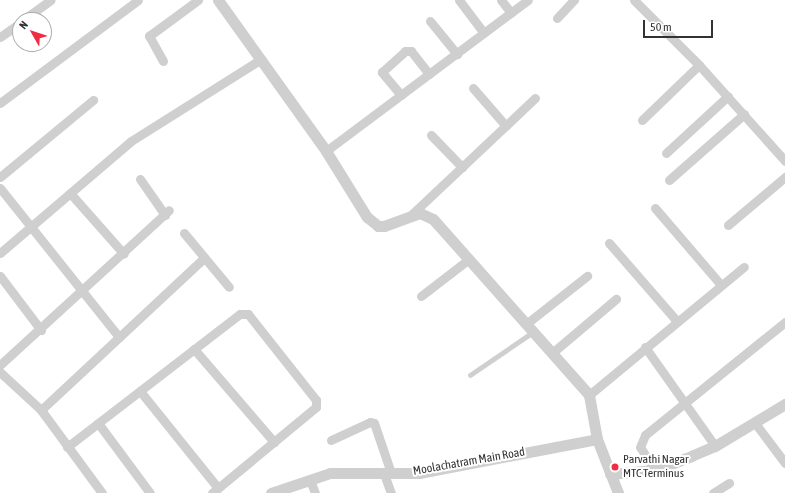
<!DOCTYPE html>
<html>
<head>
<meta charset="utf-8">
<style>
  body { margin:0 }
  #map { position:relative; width:785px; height:493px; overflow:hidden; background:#fff; font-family:"Asap Condensed",sans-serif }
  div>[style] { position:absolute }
  .service>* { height:4.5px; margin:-2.25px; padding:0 2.25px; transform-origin:2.25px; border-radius:2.25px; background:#cfcfcf }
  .minor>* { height:9px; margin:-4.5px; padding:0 4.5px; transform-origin:4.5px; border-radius:4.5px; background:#cfcfcf }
  .tertiary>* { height:11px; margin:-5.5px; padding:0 5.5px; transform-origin:5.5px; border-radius:5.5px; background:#cfcfcf }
  .dots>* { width:11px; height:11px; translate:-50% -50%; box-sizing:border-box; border:2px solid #fff; border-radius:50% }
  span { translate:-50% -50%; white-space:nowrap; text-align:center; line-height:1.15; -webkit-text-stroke:4px #fff; paint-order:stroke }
  .poi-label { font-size:12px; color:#323232 }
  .left { translate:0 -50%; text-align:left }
  .street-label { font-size:12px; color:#323232 }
  .north { position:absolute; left:12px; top:12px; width:40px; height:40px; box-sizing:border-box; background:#fff; border:1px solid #adadad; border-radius:50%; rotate:309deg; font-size:11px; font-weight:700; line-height:16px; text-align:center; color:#323232 }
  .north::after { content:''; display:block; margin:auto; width:14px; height:18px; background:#f22b42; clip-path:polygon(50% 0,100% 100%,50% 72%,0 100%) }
  .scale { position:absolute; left:643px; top:20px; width:70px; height:18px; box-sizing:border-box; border:2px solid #323232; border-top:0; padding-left:5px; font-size:12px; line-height:14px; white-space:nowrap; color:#323232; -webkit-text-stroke:3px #fff; paint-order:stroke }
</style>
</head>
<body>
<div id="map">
  <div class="service">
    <i style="left:470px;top:375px;width:76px;rotate:-34.3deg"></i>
  </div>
  <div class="minor">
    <i style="left:459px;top:0;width:41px;rotate:52.9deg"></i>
    <i style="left:501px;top:0;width:16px;rotate:52deg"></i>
    <i style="left:634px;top:0;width:92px;rotate:45deg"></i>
    <i style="left:699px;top:65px;width:129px;rotate:48.1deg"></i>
    <i style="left:557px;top:18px;width:25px;rotate:-47deg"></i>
    <i style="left:23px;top:20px;width:34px;rotate:-36deg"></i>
    <i style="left:430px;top:21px;width:43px;rotate:50.7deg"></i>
    <i style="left:0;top:37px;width:24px;rotate:-35deg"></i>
    <i style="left:163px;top:61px;width:29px;rotate:-119deg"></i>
    <i style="left:149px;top:36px;width:61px;rotate:-36.3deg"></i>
    <i style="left:473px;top:88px;width:50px;rotate:49deg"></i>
    <i style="left:401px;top:95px;width:30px;rotate:-130deg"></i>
    <i style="left:382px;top:72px;width:31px;rotate:-42deg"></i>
    <i style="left:405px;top:51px;width:6px"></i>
    <i style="left:411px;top:51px;width:29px;rotate:52deg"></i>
    <i style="left:0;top:103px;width:172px;rotate:-36.7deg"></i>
    <i style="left:642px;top:120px;width:79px;rotate:-44deg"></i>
    <i style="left:431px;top:135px;width:45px;rotate:45.9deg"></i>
    <i style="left:326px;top:151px;width:252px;rotate:-36.8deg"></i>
    <i style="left:666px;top:153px;width:84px;rotate:-42.6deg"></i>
    <i style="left:0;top:177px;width:121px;rotate:-39.6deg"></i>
    <i style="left:140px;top:179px;width:44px;rotate:55.2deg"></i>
    <i style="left:669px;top:180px;width:100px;rotate:-41.3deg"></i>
    <i style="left:0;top:188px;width:191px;rotate:51.4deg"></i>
    <i style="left:70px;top:193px;width:81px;rotate:48.5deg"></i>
    <i style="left:655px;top:208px;width:101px;rotate:49.4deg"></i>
    <i style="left:412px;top:214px;width:169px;rotate:-43.3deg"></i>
    <i style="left:728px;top:225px;width:75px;rotate:-40.1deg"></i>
    <i style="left:184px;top:233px;width:70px;rotate:50.2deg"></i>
    <i style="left:609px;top:243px;width:102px;rotate:49deg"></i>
    <i style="left:0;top:253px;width:172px;rotate:-40.5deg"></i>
    <i style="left:131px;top:141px;width:154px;rotate:-32.2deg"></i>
    <i style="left:0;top:276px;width:68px;rotate:52.8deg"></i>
    <i style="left:421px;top:296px;width:61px;rotate:-37.6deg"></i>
    <i style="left:526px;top:324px;width:78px;rotate:-38.2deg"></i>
    <i style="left:645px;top:347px;width:121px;rotate:54.7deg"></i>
    <i style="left:194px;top:349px;width:123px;rotate:49.3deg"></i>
    <i style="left:552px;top:353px;width:84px;rotate:-40.2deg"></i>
    <i style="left:0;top:365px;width:229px;rotate:-42.5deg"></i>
    <i style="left:0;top:372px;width:56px;rotate:42.8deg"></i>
    <i style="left:41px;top:410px;width:103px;rotate:53.7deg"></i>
    <i style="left:140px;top:391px;width:124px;rotate:51.2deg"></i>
    <i style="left:589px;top:395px;width:201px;rotate:-39.6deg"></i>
    <i style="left:41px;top:410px;width:223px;rotate:-43deg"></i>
    <i style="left:98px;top:423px;width:87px;rotate:53.4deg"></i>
    <i style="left:755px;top:423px;width:50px;rotate:53.1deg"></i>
    <i style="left:331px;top:440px;width:43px;rotate:-24.8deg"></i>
    <i style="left:370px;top:422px;width:4px;rotate:14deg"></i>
    <i style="left:374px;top:423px;width:53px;rotate:71.2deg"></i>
    <i style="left:67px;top:447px;width:218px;rotate:-37.6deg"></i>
    <i style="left:240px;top:314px;width:8px"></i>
    <i style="left:248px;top:314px;width:110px;rotate:51.7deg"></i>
    <i style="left:316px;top:400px;width:7px;rotate:90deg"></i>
    <i style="left:316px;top:407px;width:135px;rotate:140.4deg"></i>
    <i style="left:655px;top:470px;width:27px;rotate:-123deg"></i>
    <i style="left:640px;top:447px;width:13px;rotate:-67deg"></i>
    <i style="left:645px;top:435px;width:180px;rotate:-38.9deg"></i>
    <i style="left:384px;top:474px;width:20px;rotate:70deg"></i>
    <i style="left:310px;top:480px;width:14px;rotate:69deg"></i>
    <i style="left:713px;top:493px;width:19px;rotate:-32deg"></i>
  </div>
  <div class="tertiary">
    <i style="left:218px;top:0;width:186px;rotate:54.4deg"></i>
    <i style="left:326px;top:151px;width:78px;rotate:58.2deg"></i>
    <i style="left:367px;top:217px;width:14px;rotate:39deg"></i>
    <i style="left:378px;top:226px;width:6px"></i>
    <i style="left:384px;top:226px;width:38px;rotate:-20deg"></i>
    <i style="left:420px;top:213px;width:14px;rotate:25deg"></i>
    <i style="left:433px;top:219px;width:235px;rotate:48.4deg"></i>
    <i style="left:589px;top:395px;width:45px;rotate:79.7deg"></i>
    <i style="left:597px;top:439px;width:58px;rotate:68.7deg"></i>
    <i style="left:610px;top:474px;width:45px;rotate:-5.1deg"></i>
    <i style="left:655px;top:470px;width:39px;rotate:-21deg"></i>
    <i style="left:691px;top:456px;width:26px;rotate:-23deg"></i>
    <i style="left:715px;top:446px;width:82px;rotate:-31deg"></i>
    <i style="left:271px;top:493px;width:62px;rotate:-18.7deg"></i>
    <i style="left:330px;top:473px;width:89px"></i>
    <i style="left:419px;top:473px;width:181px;rotate:-10.8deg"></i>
  </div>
  <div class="dots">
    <i style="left:615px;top:467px;background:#f22b42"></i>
  </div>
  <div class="poi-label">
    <span class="left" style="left:623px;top:467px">Parvathi Nagar<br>MTC Terminus</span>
  </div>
  <div class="street-label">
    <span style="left:469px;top:462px;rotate:-10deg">Moolachatram Main Road</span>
  </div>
  <div class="north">N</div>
  <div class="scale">50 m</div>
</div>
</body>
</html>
